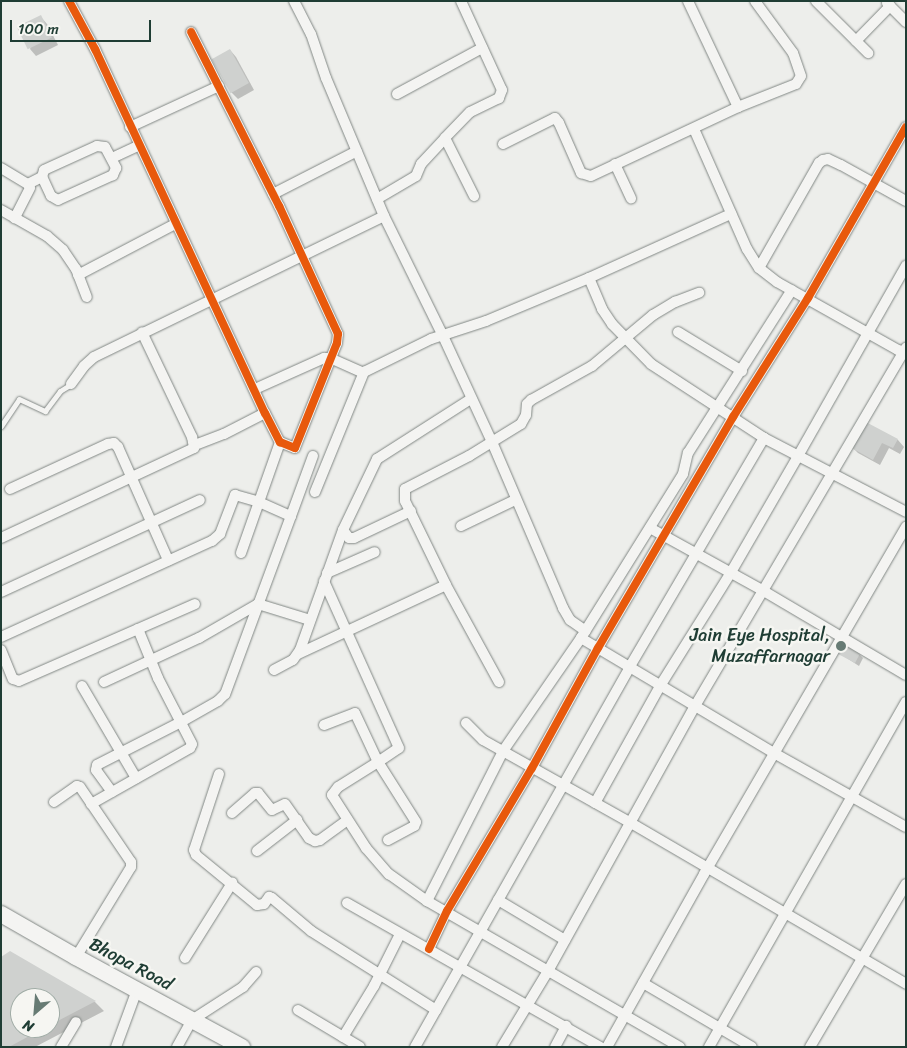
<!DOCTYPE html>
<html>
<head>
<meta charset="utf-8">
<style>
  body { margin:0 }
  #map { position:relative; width:907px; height:1048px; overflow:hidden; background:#edeeeb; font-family:Sriracha,sans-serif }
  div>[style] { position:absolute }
  .shadow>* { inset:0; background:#0003 }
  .building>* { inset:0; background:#cfd1cf; transform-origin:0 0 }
  .roads { filter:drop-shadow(0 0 1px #818784) drop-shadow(0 0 1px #818784) }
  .service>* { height:5px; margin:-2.5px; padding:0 2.5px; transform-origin:2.5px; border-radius:2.5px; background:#f4f4f2 }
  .minor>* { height:10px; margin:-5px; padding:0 5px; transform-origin:5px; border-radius:5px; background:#f4f4f2 }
  .primary>* { height:16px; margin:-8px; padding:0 8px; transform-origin:8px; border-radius:8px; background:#f4f4f2 }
  .cycleway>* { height:8px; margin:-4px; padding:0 4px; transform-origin:4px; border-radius:4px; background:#e8590c }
  .dots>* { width:14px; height:14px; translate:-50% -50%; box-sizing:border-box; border:2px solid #f6f6f2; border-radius:50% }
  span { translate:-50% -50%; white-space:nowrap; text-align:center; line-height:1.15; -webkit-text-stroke:5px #f6f6f2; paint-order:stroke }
  .poi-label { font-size:18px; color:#1f3d34 }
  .right { translate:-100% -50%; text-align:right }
  .street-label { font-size:18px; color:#1f3d34 }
  .frame { position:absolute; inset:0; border:2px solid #1f3d34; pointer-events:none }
  .north { position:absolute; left:10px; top:988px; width:50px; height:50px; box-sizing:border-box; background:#f6f6f2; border:1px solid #a0aca6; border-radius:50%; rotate:207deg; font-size:14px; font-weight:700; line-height:20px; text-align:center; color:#1f3d34 }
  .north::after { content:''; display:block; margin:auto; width:18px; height:22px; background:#677b74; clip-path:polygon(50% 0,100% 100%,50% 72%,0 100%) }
  .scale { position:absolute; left:10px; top:20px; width:141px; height:22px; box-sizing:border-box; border:2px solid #1f3d34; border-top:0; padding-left:6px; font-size:15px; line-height:18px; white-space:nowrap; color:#1f3d34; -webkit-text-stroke:4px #f6f6f2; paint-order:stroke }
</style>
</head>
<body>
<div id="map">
  <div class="shadow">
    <i style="clip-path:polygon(41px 17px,47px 24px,58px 45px,36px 56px,30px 49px)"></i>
    <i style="clip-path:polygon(230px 50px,236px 57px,254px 90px,238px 99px,231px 92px)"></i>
    <i style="clip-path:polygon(864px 423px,898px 440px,904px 447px,900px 454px,889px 448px,880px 465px,858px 453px,852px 447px)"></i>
    <i style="clip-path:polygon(836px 651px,859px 654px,863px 658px,859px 666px)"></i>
    <i style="clip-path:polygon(evenodd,10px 952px,95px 1002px,104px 1011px,35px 1047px,1px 1047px,10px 952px,20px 998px,50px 998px,50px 1028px,20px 1028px,20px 998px)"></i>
  </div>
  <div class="building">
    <i style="left:41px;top:15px;width:25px;height:27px;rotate:64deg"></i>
    <i style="left:230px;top:49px;width:39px;height:21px;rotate:61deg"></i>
    <i style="clip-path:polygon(864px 421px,898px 439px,893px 448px,882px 443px,873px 460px,850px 447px)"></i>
    <i style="left:839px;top:642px;width:24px;height:11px;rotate:28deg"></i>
    <i style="clip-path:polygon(10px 951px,96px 1001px,50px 1025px,50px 998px,20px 998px,20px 1028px,44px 1028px,9px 1047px,1px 1047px,1px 957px)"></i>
  </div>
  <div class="roads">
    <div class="service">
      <i style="left:1px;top:426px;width:32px;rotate:-56deg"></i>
      <i style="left:19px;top:399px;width:29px;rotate:25deg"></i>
      <i style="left:45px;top:411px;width:25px;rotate:-53deg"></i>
      <i style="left:60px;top:391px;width:13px;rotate:-32deg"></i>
    </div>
    <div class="minor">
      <i style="left:69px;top:1px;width:55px;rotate:61.6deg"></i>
      <i style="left:95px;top:49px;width:402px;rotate:65deg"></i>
      <i style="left:265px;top:413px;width:33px;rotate:63deg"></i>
      <i style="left:280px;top:442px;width:16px;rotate:22deg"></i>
      <i style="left:295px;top:448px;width:113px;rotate:-68.2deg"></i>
      <i style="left:337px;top:343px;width:9px;rotate:-84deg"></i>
      <i style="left:338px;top:334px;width:141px;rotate:-114.7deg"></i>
      <i style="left:279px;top:206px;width:195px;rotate:-116.8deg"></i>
      <i style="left:294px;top:1px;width:37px;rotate:63deg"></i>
      <i style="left:311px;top:34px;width:46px;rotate:71.2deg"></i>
      <i style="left:326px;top:78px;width:150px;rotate:67.2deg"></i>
      <i style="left:384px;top:216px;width:134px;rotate:63.8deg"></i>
      <i style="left:443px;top:336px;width:117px;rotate:65.2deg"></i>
      <i style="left:492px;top:442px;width:181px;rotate:66.8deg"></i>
      <i style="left:563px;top:608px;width:14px;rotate:60deg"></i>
      <i style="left:570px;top:620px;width:19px;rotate:35deg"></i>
      <i style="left:461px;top:1px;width:98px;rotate:65.3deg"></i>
      <i style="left:502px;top:90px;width:9px;rotate:111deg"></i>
      <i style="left:499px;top:98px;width:32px;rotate:154deg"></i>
      <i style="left:470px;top:112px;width:36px;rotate:134deg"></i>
      <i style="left:445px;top:138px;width:65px;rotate:63.4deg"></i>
      <i style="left:816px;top:1px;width:74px;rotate:45deg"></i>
      <i style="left:887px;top:3px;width:27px;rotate:45deg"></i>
      <i style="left:856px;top:41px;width:49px;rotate:-45.8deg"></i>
      <i style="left:397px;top:94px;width:97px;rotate:-28.4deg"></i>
      <i style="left:738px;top:107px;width:62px;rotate:-21.6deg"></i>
      <i style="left:796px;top:84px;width:9px;rotate:-58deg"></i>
      <i style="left:801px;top:76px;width:24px;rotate:-109deg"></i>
      <i style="left:793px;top:53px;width:64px;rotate:-126.2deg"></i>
      <i style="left:130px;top:127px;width:98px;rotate:-24.7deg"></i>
      <i style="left:694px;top:129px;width:131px;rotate:66.2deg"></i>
      <i style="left:747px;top:249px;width:22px;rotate:58deg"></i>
      <i style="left:759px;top:268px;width:23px;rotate:38deg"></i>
      <i style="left:777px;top:282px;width:139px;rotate:29.3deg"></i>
      <i style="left:898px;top:350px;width:8px;rotate:14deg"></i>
      <i style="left:503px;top:144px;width:58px;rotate:-26.6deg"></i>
      <i style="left:555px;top:118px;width:6px;rotate:51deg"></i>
      <i style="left:559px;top:123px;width:55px;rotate:66.3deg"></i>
      <i style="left:581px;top:173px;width:10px;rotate:17deg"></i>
      <i style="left:591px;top:176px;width:162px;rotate:-25.1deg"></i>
      <i style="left:738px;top:107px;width:117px;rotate:-115.3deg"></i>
      <i style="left:112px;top:158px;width:29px;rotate:-25deg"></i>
      <i style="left:615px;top:164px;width:38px;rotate:65deg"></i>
      <i style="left:1px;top:168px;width:31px;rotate:31deg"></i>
      <i style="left:28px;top:184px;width:4px;rotate:63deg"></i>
      <i style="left:30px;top:188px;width:34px;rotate:117deg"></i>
      <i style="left:28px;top:184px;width:16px;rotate:-27deg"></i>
      <i style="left:42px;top:177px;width:7px;rotate:-74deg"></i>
      <i style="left:44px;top:170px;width:58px;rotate:-24.4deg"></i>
      <i style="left:97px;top:146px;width:8px;rotate:7deg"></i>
      <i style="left:105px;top:147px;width:24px;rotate:62deg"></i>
      <i style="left:116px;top:168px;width:8px;rotate:113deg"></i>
      <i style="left:113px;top:175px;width:60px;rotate:155.6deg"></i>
      <i style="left:58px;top:200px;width:8px;rotate:-150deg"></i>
      <i style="left:51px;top:196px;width:21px;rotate:-115deg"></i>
      <i style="left:273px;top:194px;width:94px;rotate:-27.1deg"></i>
      <i style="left:377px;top:199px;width:45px;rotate:-30.5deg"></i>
      <i style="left:416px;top:176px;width:13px;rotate:-67deg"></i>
      <i style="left:421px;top:164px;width:35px;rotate:-47deg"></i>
      <i style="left:1px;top:210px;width:53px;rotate:29.5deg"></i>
      <i style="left:47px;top:236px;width:21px;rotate:41deg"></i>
      <i style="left:63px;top:250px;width:23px;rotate:56deg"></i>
      <i style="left:76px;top:269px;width:30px;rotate:69deg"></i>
      <i style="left:759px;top:268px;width:121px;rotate:-60.3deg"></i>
      <i style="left:819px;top:163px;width:5px;rotate:-37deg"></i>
      <i style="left:823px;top:160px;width:5px;rotate:-11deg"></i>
      <i style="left:828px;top:159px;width:14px;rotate:25deg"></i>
      <i style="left:841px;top:165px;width:74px;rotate:29deg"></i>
      <i style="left:78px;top:275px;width:110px;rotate:-27.7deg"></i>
      <i style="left:589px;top:278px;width:34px;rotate:67deg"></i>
      <i style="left:602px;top:309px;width:18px;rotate:56deg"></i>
      <i style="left:612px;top:324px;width:56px;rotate:45.7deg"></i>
      <i style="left:651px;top:364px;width:135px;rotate:33.2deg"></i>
      <i style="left:764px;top:438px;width:160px;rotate:27.5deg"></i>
      <i style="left:678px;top:332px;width:75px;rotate:31.4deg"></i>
      <i style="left:71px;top:384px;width:22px;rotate:-54deg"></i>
      <i style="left:84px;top:366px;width:13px;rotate:-42deg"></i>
      <i style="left:94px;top:357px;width:322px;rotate:-25.9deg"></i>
      <i style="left:255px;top:389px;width:76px;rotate:-24.2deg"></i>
      <i style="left:324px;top:358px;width:6px"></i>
      <i style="left:330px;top:358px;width:36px;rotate:24deg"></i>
      <i style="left:195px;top:445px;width:31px;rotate:-21deg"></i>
      <i style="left:224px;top:434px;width:46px;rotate:-27.1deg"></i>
      <i style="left:10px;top:489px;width:108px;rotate:-24.7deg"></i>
      <i style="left:108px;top:444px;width:6px;rotate:-9deg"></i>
      <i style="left:114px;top:443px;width:6px;rotate:45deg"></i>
      <i style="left:118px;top:447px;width:124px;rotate:66.1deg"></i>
      <i style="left:315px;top:492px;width:130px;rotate:-67.8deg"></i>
      <i style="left:364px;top:372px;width:75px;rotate:-26.2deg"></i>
      <i style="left:431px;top:339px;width:58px;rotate:-18.1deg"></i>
      <i style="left:486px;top:321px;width:112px;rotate:-22.7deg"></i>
      <i style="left:589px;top:278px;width:156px;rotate:-24.3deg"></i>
      <i style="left:291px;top:516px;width:64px;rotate:-69.9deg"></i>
      <i style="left:461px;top:526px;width:60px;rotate:-25.7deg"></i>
      <i style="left:650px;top:528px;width:128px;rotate:29deg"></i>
      <i style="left:762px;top:590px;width:167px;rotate:30.6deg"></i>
      <i style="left:343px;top:530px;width:10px;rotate:53deg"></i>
      <i style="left:349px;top:538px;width:5px"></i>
      <i style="left:354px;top:538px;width:63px;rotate:-25.3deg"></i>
      <i style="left:1px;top:538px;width:213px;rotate:-25deg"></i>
      <i style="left:194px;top:448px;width:11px;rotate:-100deg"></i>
      <i style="left:192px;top:437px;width:116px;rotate:-115.5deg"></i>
      <i style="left:241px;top:553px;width:118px;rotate:-70.6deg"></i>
      <i style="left:327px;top:573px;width:52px;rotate:-23.6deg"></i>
      <i style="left:1px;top:592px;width:219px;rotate:-24.8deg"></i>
      <i style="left:1px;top:637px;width:232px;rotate:-24.5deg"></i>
      <i style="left:212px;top:541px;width:11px;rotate:-41deg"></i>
      <i style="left:220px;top:534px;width:42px;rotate:-69deg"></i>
      <i style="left:235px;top:495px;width:25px;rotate:16deg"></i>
      <i style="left:259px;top:502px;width:35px;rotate:24deg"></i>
      <i style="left:291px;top:516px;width:190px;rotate:110.3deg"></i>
      <i style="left:225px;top:694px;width:10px;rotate:135deg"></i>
      <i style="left:218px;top:701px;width:43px;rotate:150.4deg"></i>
      <i style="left:181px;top:722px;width:94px;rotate:152.9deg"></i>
      <i style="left:97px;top:765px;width:5px;rotate:101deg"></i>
      <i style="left:96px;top:770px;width:27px;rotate:54deg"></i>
      <i style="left:581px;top:638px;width:225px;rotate:30.8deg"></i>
      <i style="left:774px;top:753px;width:151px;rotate:29.3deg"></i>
      <i style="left:1px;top:650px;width:31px;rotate:68deg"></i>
      <i style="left:13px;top:679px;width:6px;rotate:18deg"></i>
      <i style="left:19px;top:681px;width:192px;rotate:-23.6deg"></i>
      <i style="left:298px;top:654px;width:163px;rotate:-25deg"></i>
      <i style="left:274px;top:670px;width:21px;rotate:-28deg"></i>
      <i style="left:293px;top:660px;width:12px;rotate:-55deg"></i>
      <i style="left:300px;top:650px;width:127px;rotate:-70.3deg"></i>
      <i style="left:343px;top:530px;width:79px;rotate:-64.4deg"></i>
      <i style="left:377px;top:459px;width:112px;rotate:-32.6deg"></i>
      <i style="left:104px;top:682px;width:105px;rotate:-24.9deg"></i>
      <i style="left:199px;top:638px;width:68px;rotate:-30deg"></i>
      <i style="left:258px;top:604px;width:54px;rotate:17.1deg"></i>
      <i style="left:499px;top:682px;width:111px;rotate:-118.7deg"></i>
      <i style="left:446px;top:585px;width:93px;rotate:-116deg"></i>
      <i style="left:405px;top:501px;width:12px;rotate:-90deg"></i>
      <i style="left:405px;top:489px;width:72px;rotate:-27.3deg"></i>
      <i style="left:469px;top:456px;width:61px;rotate:-31.6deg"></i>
      <i style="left:521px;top:424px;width:10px;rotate:-61deg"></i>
      <i style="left:526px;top:415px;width:11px;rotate:-85deg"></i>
      <i style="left:527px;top:404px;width:6px;rotate:-45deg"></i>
      <i style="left:531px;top:400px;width:70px;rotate:-29.1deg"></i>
      <i style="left:592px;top:366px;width:80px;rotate:-39.9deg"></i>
      <i style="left:653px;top:315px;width:26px;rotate:-31deg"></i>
      <i style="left:675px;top:302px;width:26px;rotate:-21deg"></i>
      <i style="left:82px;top:686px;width:107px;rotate:59.6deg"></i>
      <i style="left:466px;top:723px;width:24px;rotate:45deg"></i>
      <i style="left:483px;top:740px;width:170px;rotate:29.3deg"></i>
      <i style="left:631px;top:823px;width:319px;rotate:30.3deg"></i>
      <i style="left:324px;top:725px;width:33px;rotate:-21deg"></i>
      <i style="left:355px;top:713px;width:54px;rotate:64.9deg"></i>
      <i style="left:378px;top:762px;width:25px;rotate:-34deg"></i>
      <i style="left:399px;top:748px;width:183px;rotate:-114.2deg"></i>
      <i style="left:219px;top:774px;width:80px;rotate:108.2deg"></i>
      <i style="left:194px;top:850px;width:5px;rotate:68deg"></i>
      <i style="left:196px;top:855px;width:79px;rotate:39.3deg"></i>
      <i style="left:257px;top:905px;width:7px;rotate:-8deg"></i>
      <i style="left:264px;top:904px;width:9px;rotate:-54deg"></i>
      <i style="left:269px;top:897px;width:3px;rotate:18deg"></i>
      <i style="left:272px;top:898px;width:51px;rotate:40.2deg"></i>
      <i style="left:311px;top:931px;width:148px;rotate:32.3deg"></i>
      <i style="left:54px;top:802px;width:28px;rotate:-35deg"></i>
      <i style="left:77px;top:786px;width:3px;rotate:18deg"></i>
      <i style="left:80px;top:787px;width:91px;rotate:55.8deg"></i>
      <i style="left:131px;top:862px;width:5px;rotate:90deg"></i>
      <i style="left:131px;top:867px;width:105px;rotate:121.4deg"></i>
      <i style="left:595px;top:803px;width:134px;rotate:-60.9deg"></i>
      <i style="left:660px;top:686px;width:132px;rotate:-58deg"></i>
      <i style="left:730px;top:574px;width:136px;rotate:-60deg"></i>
      <i style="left:798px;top:456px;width:219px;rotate:-60.4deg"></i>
      <i style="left:91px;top:804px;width:114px;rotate:-29.5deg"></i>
      <i style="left:190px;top:748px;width:4px;rotate:-63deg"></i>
      <i style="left:192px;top:744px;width:74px;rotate:-117.3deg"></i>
      <i style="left:158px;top:678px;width:53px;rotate:-112.2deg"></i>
      <i style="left:232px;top:813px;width:30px;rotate:-41deg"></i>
      <i style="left:255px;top:793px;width:3px"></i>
      <i style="left:258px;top:793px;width:22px;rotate:51deg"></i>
      <i style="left:272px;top:810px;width:14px;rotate:-25deg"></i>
      <i style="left:285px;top:804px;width:42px;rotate:54.8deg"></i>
      <i style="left:309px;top:838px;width:7px;rotate:27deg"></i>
      <i style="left:315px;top:841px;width:5px;rotate:-11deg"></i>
      <i style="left:320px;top:840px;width:34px;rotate:-36deg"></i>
      <i style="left:388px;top:840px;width:30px;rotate:-28deg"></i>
      <i style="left:414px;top:826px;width:4px;rotate:-63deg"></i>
      <i style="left:416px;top:822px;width:71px;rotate:-122.3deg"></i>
      <i style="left:378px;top:762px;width:47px;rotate:148deg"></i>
      <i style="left:338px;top:787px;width:10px;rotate:127deg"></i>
      <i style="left:332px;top:795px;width:63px;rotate:57.3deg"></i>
      <i style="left:366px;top:848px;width:35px;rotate:49deg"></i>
      <i style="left:389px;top:874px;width:47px;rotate:35.4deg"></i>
      <i style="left:427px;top:901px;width:292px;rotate:30deg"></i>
      <i style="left:257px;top:851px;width:51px;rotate:-37.8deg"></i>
      <i style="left:498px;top:900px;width:78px;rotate:30.8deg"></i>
      <i style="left:427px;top:901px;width:168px;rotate:-63.1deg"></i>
      <i style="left:503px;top:751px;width:137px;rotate:-55.4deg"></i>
      <i style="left:581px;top:638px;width:193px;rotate:-58.1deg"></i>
      <i style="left:683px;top:474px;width:22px;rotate:-77deg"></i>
      <i style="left:688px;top:453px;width:193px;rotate:-57.5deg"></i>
      <i style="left:347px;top:903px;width:292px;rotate:29.6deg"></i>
      <i style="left:429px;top:949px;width:42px;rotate:-64.7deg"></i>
      <i style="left:447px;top:911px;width:166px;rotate:-59.3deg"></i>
      <i style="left:532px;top:768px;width:137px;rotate:-61.2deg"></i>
      <i style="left:598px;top:648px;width:268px;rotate:-59.7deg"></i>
      <i style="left:733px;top:417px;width:141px;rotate:-57.8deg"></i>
      <i style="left:808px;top:298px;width:197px;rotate:-60.2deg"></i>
      <i style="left:185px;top:958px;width:89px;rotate:-57.9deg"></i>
      <i style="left:643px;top:983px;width:126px;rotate:30.4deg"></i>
      <i style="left:298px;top:1010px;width:72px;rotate:30.8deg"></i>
      <i style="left:192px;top:1020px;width:61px;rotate:-32.9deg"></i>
      <i style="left:243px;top:987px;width:20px;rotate:-49deg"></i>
      <i style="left:343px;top:1037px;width:60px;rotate:-58.7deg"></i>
      <i style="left:374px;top:986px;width:58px;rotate:-63.4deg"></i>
      <i style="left:61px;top:1047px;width:29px;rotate:-59deg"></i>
      <i style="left:116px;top:1047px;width:61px;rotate:-69.8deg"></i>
      <i style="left:177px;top:1047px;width:23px;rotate:-61deg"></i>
      <i style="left:415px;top:1047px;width:435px;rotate:-60.5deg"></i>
      <i style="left:629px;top:668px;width:267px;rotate:-59.6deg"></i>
      <i style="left:502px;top:1047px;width:89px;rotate:-58.8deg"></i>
      <i style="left:548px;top:971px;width:303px;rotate:-61deg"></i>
      <i style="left:695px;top:706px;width:416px;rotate:-59.5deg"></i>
      <i style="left:555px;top:1047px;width:24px;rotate:-62deg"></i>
      <i style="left:607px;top:1047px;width:198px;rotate:-60.7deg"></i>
      <i style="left:704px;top:874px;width:402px;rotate:-59.8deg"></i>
      <i style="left:709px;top:1047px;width:397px;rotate:-60.3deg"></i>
      <i style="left:810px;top:1047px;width:189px;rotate:-59.5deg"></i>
    </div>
    <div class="primary">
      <i style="left:1px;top:914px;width:86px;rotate:29.8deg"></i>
      <i style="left:76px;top:957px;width:189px;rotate:28.5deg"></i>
    </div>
  </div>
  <div class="cycleway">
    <i style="left:69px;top:1px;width:55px;rotate:61.6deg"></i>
    <i style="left:95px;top:49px;width:402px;rotate:65deg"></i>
    <i style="left:265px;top:413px;width:33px;rotate:63deg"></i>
    <i style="left:280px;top:442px;width:16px;rotate:22deg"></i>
    <i style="left:295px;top:448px;width:113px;rotate:-68.2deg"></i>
    <i style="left:337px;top:343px;width:9px;rotate:-84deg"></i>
    <i style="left:338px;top:334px;width:141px;rotate:-114.7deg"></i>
    <i style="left:279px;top:206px;width:195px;rotate:-116.8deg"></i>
    <i style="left:429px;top:949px;width:42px;rotate:-64.7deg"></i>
    <i style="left:447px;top:911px;width:166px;rotate:-59.3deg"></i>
    <i style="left:532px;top:768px;width:137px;rotate:-61.2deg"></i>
    <i style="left:598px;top:648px;width:268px;rotate:-59.7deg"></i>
    <i style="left:733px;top:417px;width:141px;rotate:-57.8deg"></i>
    <i style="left:808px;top:298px;width:197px;rotate:-60.2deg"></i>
  </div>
  <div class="dots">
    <i style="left:841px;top:646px;background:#677b74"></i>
  </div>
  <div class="poi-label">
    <span class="right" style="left:830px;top:646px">Jain Eye Hospital,<br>Muzaffarnagar</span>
  </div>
  <div class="street-label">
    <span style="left:131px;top:964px;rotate:28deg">Bhopa Road</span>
  </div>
  <div class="frame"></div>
  <div class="north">N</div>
  <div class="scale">100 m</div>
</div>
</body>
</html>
